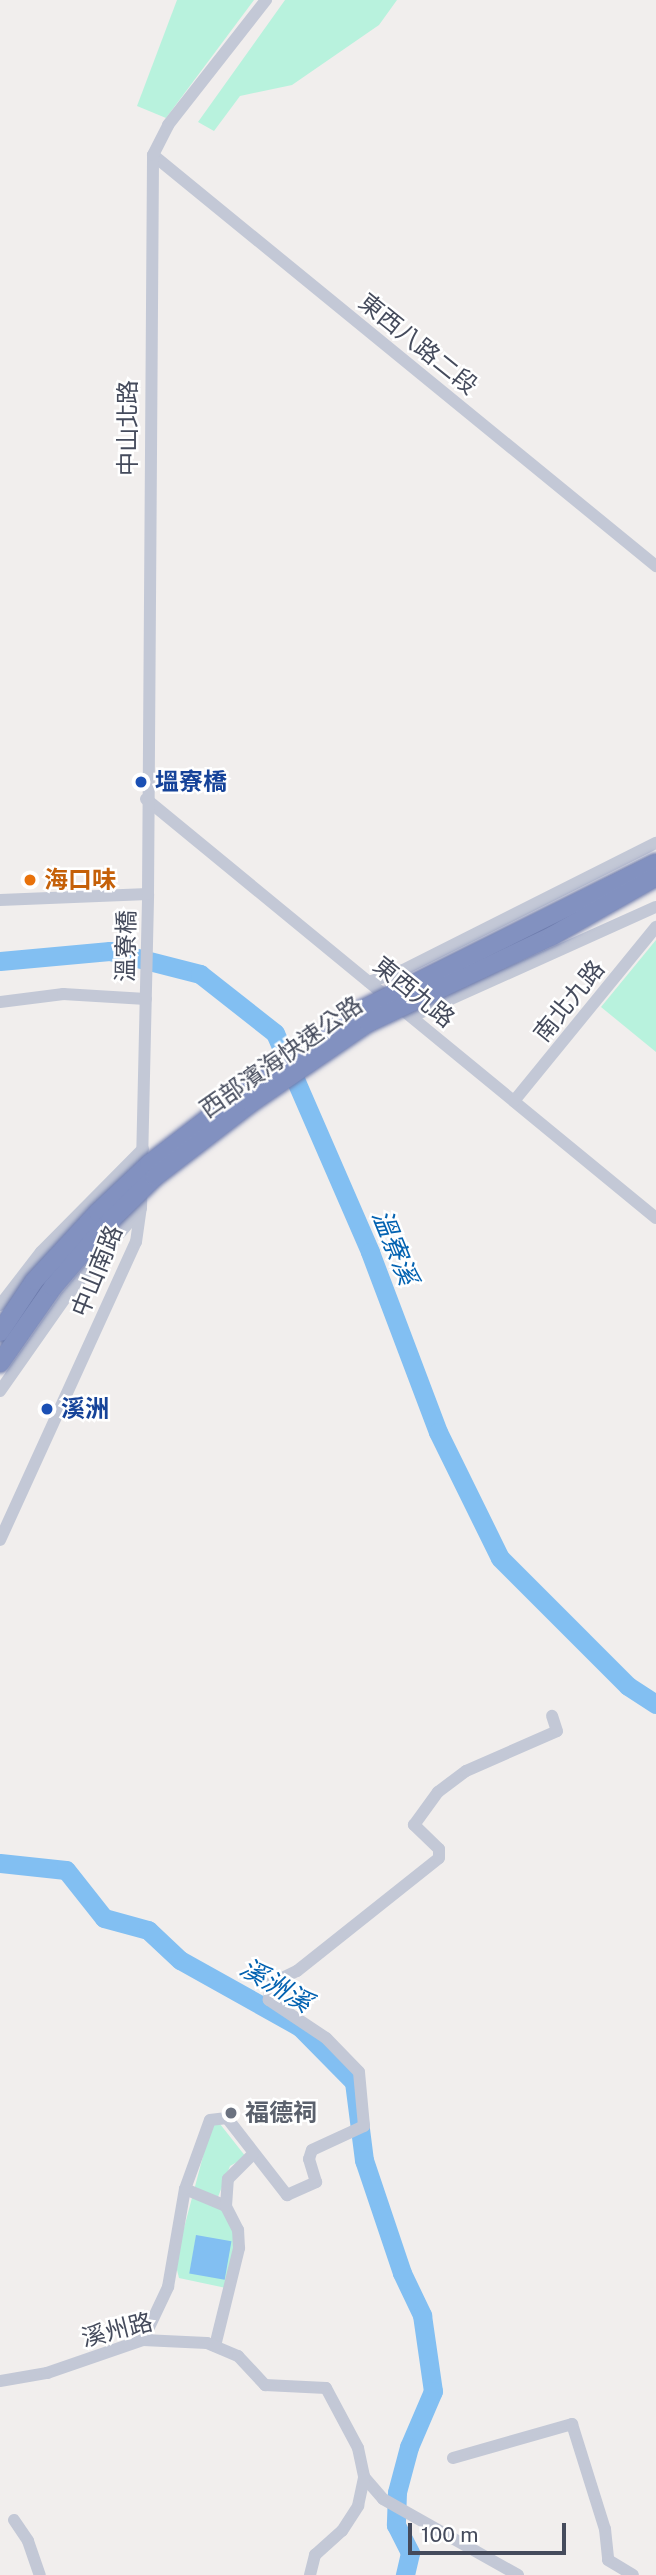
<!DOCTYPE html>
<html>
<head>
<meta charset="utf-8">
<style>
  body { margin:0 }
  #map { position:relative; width:656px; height:2575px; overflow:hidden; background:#f1eeed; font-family:"Public Sans","Noto Sans TC",sans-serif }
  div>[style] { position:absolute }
  .green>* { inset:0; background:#b8f2dd }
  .water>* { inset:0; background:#82bff2; transform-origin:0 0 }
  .river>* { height:19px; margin:-9.5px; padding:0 9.5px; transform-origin:9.5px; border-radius:9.5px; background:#82bff2 }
  .minor>* { height:12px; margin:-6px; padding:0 6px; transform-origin:6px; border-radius:6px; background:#c3c8d6 }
  .bridges { filter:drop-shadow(0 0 2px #6d7bac) drop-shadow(0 0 2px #6d7bac) }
  .highway-bridge>* { height:18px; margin:-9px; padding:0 9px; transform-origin:9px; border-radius:9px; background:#8291c0 }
  .dots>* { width:19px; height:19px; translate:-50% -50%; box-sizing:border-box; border:4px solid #fff; border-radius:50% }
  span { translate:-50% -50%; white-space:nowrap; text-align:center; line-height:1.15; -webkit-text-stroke:5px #fff; paint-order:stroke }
  .street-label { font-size:24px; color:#454b5c }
  .transit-label { font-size:24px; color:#164399; font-weight:700 }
  .left { translate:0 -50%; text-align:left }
  .food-label { font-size:24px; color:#c56008; font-weight:700 }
  .worship-label { font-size:24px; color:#5b616d; font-weight:700 }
  .water-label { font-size:26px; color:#0362b1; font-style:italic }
  .scale { position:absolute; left:408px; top:2523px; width:158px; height:32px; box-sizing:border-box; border:4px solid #454b5c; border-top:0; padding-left:9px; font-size:21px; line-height:24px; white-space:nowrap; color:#454b5c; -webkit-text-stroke:5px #fff; paint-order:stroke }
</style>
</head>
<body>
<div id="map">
  <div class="green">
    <i style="clip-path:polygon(177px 0,254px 0,166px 118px,137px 106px)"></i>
    <i style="clip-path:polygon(285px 0,397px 0,379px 25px,292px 85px,240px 96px,214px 131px,198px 122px)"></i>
    <i style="clip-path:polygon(656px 940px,656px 1052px,601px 1007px)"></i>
    <i style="clip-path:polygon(220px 2124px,246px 2157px,230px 2166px,218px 2197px,236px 2233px,226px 2288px,179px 2278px,175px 2262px,211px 2126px)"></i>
  </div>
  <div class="water">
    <i style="left:196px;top:2235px;width:36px;height:39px;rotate:10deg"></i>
  </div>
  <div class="river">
    <i style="left:0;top:961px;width:110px;rotate:-5.2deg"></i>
    <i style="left:110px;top:951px;width:93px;rotate:14.3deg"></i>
    <i style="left:200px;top:974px;width:95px;rotate:38.2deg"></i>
    <i style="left:275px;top:1033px;width:239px;rotate:66.5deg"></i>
    <i style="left:370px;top:1252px;width:192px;rotate:69.3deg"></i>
    <i style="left:438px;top:1432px;width:140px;rotate:63.8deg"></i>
    <i style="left:500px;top:1558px;width:181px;rotate:45deg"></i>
    <i style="left:628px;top:1686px;width:33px;rotate:33deg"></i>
    <i style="left:0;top:1863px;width:66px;rotate:6.1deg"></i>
    <i style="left:66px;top:1870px;width:61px;rotate:51.6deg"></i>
    <i style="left:104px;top:1918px;width:46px;rotate:15.3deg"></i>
    <i style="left:148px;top:1930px;width:44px;rotate:43.2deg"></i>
    <i style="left:180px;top:1960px;width:137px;rotate:29.2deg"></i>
    <i style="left:300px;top:2027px;width:77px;rotate:45.5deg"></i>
    <i style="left:354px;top:2082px;width:79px;rotate:82.7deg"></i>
    <i style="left:364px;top:2160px;width:119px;rotate:71.4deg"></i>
    <i style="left:402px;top:2273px;width:47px;rotate:64.5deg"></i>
    <i style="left:422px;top:2315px;width:77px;rotate:81.8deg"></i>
    <i style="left:433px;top:2391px;width:61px;rotate:113.2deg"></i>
    <i style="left:409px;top:2447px;width:47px;rotate:104.9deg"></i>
    <i style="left:397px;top:2492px;width:33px;rotate:92deg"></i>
    <i style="left:396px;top:2525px;width:31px;rotate:63deg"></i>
    <i style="left:410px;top:2553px;width:23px;rotate:103deg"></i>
  </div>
  <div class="minor">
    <i style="left:153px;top:155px;width:650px;rotate:39.25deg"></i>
    <i style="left:146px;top:799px;width:660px;rotate:39.41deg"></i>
    <i style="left:0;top:900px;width:148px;rotate:-2.3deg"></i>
    <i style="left:369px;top:982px;width:36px;rotate:-19deg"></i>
    <i style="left:403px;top:970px;width:283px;rotate:-26.7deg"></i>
    <i style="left:0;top:1002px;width:64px;rotate:-7.2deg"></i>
    <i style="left:63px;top:994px;width:83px;rotate:3.4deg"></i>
    <i style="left:413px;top:1016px;width:266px;rotate:-24.2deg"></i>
    <i style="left:514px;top:1101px;width:225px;rotate:-50.8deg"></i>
    <i style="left:0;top:1305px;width:67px;rotate:-52.3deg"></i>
    <i style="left:41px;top:1252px;width:145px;rotate:-45.3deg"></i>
    <i style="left:0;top:1391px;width:115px;rotate:-54.9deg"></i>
    <i style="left:66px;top:1297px;width:115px;rotate:-49.9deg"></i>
    <i style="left:0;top:1540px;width:328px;rotate:-65.5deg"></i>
    <i style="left:136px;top:1242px;width:34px;rotate:-82deg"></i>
    <i style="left:141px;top:1208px;width:314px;rotate:-88.7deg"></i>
    <i style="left:148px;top:894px;width:739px;rotate:-89.61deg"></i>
    <i style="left:153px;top:155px;width:34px;rotate:-63deg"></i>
    <i style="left:168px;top:125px;width:159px;rotate:-51.9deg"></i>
    <i style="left:185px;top:2189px;width:44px;rotate:22.5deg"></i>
    <i style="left:143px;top:2340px;width:59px;rotate:-64.7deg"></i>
    <i style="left:168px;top:2287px;width:99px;rotate:-80.2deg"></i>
    <i style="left:185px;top:2189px;width:73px;rotate:-70.1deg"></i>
    <i style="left:210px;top:2120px;width:17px;rotate:-7deg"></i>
    <i style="left:227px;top:2118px;width:98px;rotate:52.1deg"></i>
    <i style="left:287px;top:2195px;width:32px;rotate:-24deg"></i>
    <i style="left:316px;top:2182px;width:24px;rotate:-107deg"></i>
    <i style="left:309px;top:2159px;width:9px;rotate:-72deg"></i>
    <i style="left:312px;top:2150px;width:57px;rotate:-24.8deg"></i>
    <i style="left:364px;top:2126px;width:54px;rotate:-95.3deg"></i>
    <i style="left:359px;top:2072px;width:47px;rotate:-134.1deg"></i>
    <i style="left:326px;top:2038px;width:69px;rotate:-146.3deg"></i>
    <i style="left:269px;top:2000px;width:16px;rotate:-86deg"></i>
    <i style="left:270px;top:1984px;width:30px;rotate:-26deg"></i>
    <i style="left:297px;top:1971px;width:181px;rotate:-38.5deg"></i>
    <i style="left:439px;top:1858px;width:9px;rotate:-90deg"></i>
    <i style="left:439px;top:1849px;width:35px;rotate:-136deg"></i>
    <i style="left:414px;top:1825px;width:41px;rotate:-54deg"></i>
    <i style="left:438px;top:1792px;width:35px;rotate:-37deg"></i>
    <i style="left:466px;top:1771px;width:99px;rotate:-23.7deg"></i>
    <i style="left:557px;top:1731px;width:16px;rotate:-108deg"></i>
    <i style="left:215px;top:2346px;width:101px;rotate:-76.2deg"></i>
    <i style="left:239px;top:2248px;width:18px;rotate:-93deg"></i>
    <i style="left:238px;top:2230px;width:27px;rotate:-117deg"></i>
    <i style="left:226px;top:2206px;width:27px;rotate:-86deg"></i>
    <i style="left:228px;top:2179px;width:35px;rotate:-45deg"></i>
    <i style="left:0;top:2381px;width:48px;rotate:-9.7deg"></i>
    <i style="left:47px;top:2373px;width:102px;rotate:-19deg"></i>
    <i style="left:143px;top:2340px;width:64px;rotate:2.7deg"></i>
    <i style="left:207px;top:2343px;width:34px;rotate:23deg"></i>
    <i style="left:238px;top:2356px;width:40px;rotate:47deg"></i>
    <i style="left:265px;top:2385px;width:61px;rotate:2.8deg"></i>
    <i style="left:326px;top:2388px;width:68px;rotate:61.9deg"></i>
    <i style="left:358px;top:2448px;width:30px;rotate:78deg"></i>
    <i style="left:364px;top:2477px;width:29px;rotate:49deg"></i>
    <i style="left:383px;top:2499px;width:155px;rotate:29.4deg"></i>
    <i style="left:453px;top:2458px;width:124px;rotate:-15.9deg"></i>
    <i style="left:572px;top:2424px;width:110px;rotate:72.6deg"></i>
    <i style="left:605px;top:2529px;width:31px;rotate:84deg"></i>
    <i style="left:608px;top:2560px;width:29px;rotate:31deg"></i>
    <i style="left:14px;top:2520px;width:25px;rotate:56deg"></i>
    <i style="left:28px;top:2541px;width:36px;rotate:71deg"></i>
    <i style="left:310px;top:2575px;width:21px;rotate:-76deg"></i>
    <i style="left:315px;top:2555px;width:36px;rotate:-42deg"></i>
    <i style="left:342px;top:2531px;width:30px;rotate:-57deg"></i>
    <i style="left:358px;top:2506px;width:30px;rotate:-78deg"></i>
  </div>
  <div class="bridges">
    <div class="highway-bridge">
      <i style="left:0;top:1332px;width:61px;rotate:-56.3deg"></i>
      <i style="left:34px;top:1281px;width:94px;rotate:-47.2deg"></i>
      <i style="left:98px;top:1212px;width:70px;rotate:-43.3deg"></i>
      <i style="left:149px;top:1164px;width:126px;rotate:-37.6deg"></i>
      <i style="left:249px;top:1087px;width:129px;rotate:-34.9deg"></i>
      <i style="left:355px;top:1013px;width:336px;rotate:-26.5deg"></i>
      <i style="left:0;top:1363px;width:93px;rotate:-55.1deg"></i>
      <i style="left:53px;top:1287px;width:87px;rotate:-49.2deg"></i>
      <i style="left:110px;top:1221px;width:63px;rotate:-44.4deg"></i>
      <i style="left:155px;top:1177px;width:121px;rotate:-37.6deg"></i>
      <i style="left:251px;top:1103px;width:142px;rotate:-34.4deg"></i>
      <i style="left:368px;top:1023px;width:204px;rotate:-25.3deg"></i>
      <i style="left:552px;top:936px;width:120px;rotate:-29.6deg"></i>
    </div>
  </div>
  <div class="dots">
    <i style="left:141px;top:782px;background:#1a4fb4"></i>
    <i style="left:30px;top:880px;background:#e8710a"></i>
    <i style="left:47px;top:1409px;background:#1a4fb4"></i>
    <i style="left:231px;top:2113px;background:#6b7280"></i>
  </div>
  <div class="street-label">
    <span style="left:418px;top:344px;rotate:39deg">東西八路二段</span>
    <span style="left:128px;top:428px;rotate:-90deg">中山北路</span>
    <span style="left:126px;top:946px;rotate:-89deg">溫寮橋</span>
    <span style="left:414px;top:992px;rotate:39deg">東西九路</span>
    <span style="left:569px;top:1001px;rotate:-51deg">南北九路</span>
    <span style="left:281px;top:1057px;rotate:-35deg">西部濱海快速公路</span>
    <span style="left:97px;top:1271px;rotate:-68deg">中山南路</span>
    <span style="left:117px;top:2330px;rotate:-14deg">溪州路</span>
  </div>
  <div class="transit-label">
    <span class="left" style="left:155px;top:782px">塭寮橋</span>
    <span class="left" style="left:61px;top:1409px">溪洲</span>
  </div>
  <div class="food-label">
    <span class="left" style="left:44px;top:880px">海口味</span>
  </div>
  <div class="worship-label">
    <span class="left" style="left:245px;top:2113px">福德祠</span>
  </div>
  <div class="water-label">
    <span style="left:395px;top:1247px;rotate:68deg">溫寮溪</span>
    <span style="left:276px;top:1985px;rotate:31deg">溪洲溪</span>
  </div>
  <div class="scale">100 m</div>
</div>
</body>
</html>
